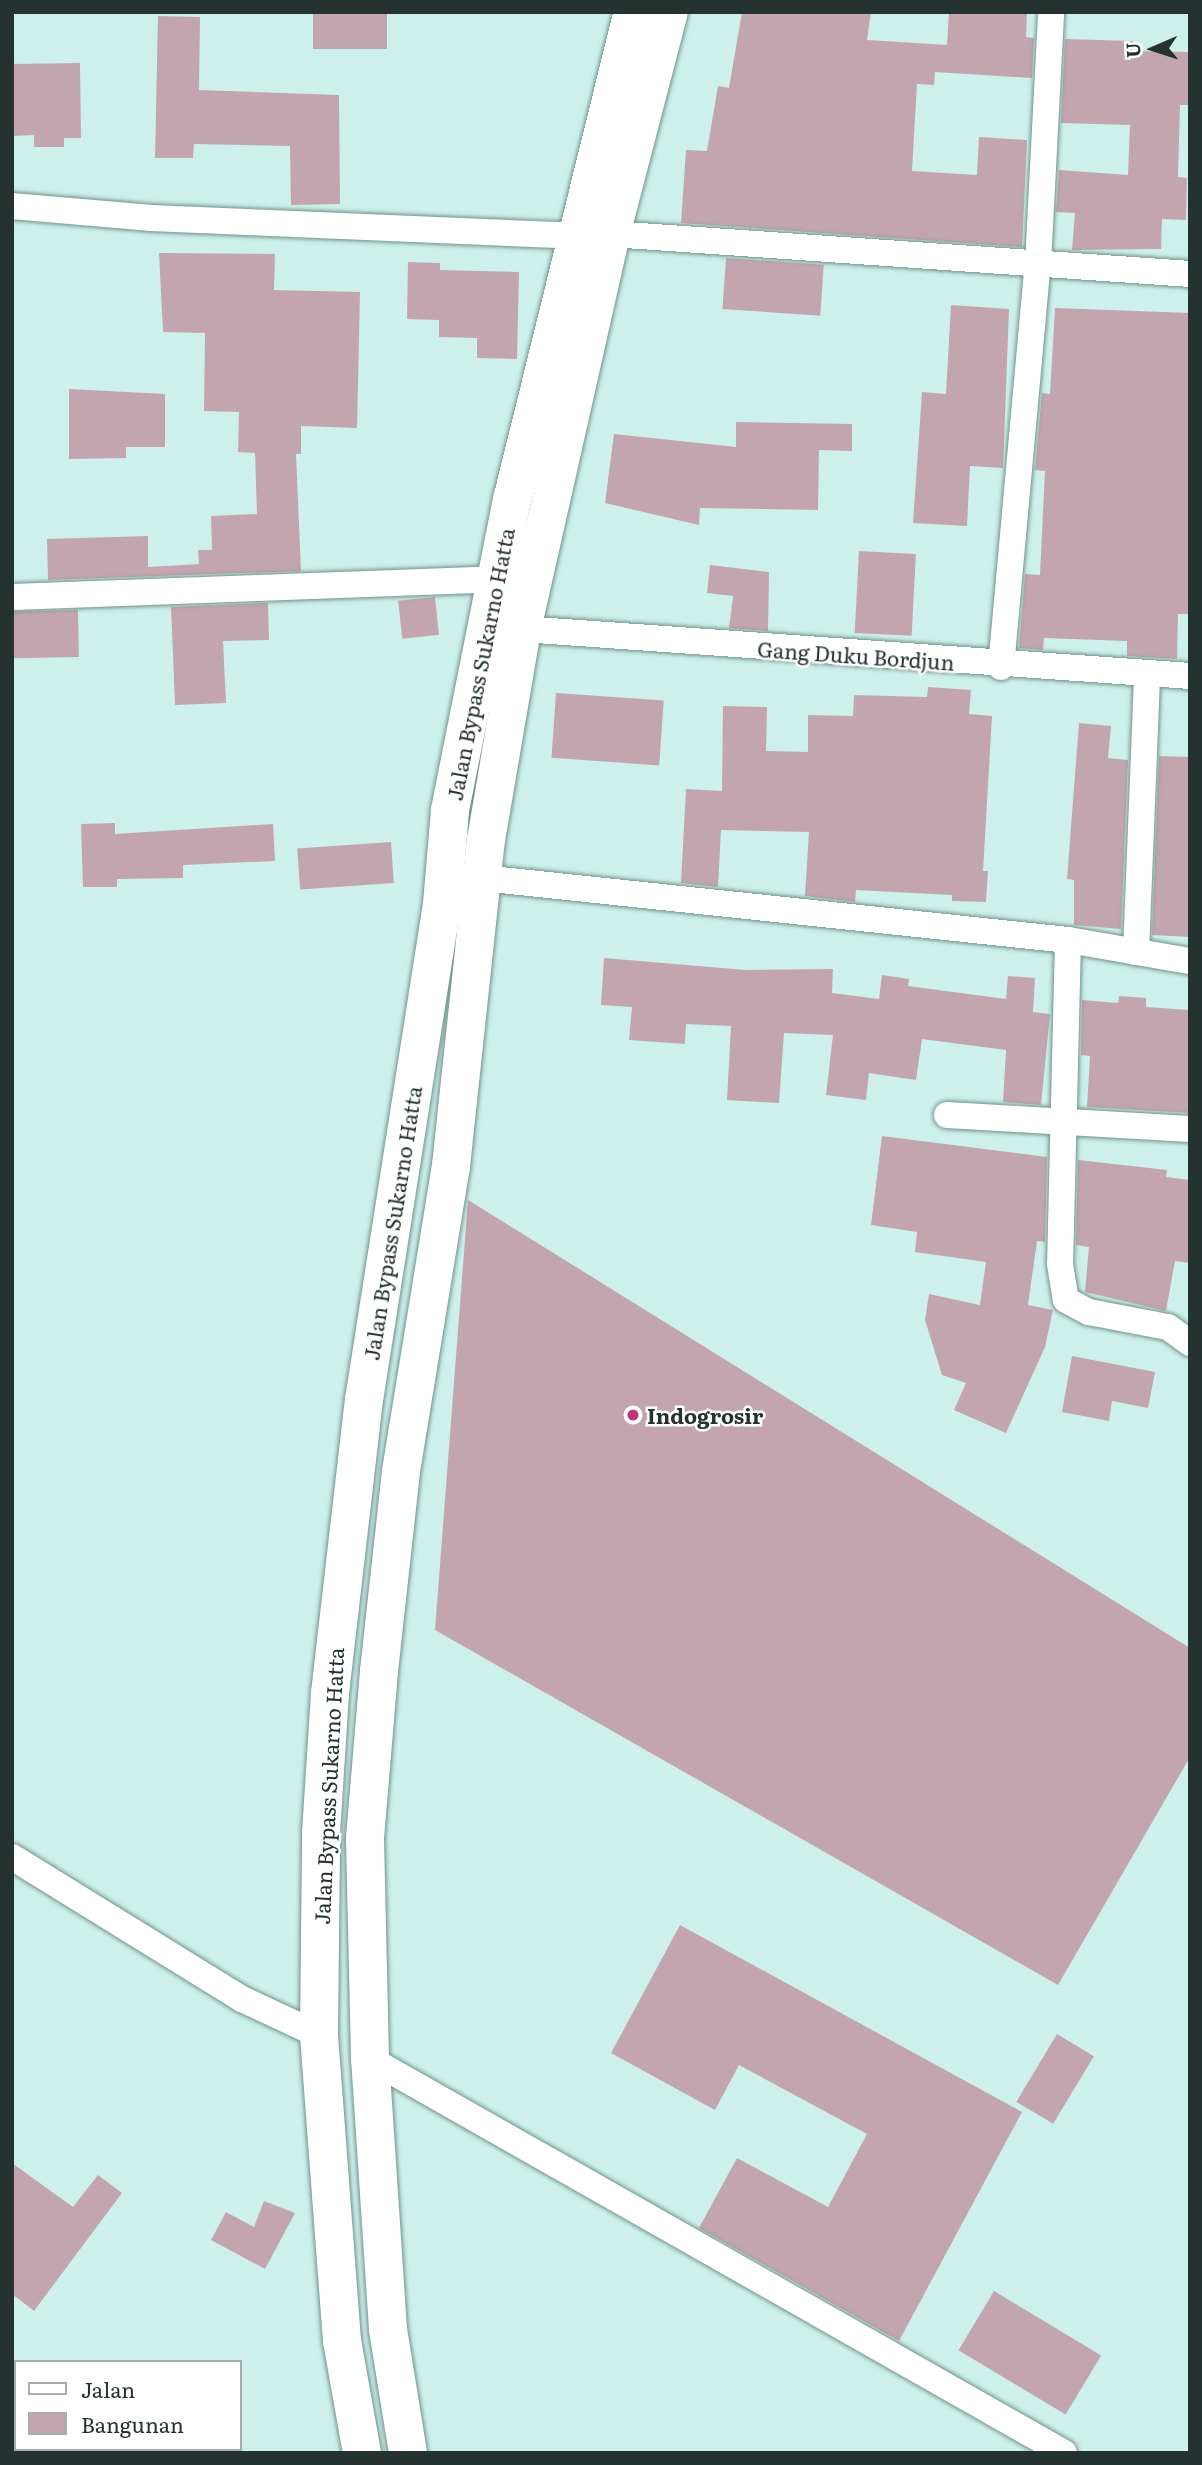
<!DOCTYPE html>
<html>
<head>
<meta charset="utf-8">
<style>
  body { margin:0 }
  #map { position:relative; width:1202px; height:2465px; overflow:hidden; background:#cdf1ea; font-family:Literata,serif }
  div>[style] { position:absolute }
  .building>* { inset:0; background:#c3a5af; transform-origin:0 0 }
  .roads { filter:drop-shadow(0 0 2px #71928c) drop-shadow(0 0 2px #71928c) }
  .street>* { height:26px; margin:-13px; padding:0 13px; transform-origin:13px; border-radius:13px; background:#fff }
  .highway>* { height:38px; margin:-19px; padding:0 19px; transform-origin:19px; border-radius:19px; background:#fff }
  .dots>* { width:19px; height:19px; translate:-50% -50%; box-sizing:border-box; border:4px solid #fff; border-radius:50% }
  span { translate:-50% -50%; white-space:nowrap; text-align:center; line-height:1.15; -webkit-text-stroke:5px #fff; paint-order:stroke }
  .street-label { font-size:21px; color:#243230 }
  .poi-label { font-size:21px; color:#243230; font-weight:700 }
  .left { translate:0 -50%; text-align:left }
  .frame { position:absolute; inset:0; border:14px solid #243230; pointer-events:none }
  .legend { position:absolute; left:14px; top:2360px; width:228px; height:91px; box-sizing:border-box; background:#fff; border:2px solid #a7adac; margin:0; padding:9px 12px; list-style:none; font-size:21px; color:#243230 }
  .legend li { display:flex; align-items:center; gap:14px; height:35px }
  .legend b { width:35px; border:2px solid #a7adac }
  .north { position:absolute; left:1118px; top:14px; width:70px; height:70px; -webkit-text-stroke:5px #fff; paint-order:stroke; rotate:267deg; font-size:19px; font-weight:700; line-height:28px; text-align:center; color:#243230 }
  .north::after { content:''; display:block; margin:auto; width:24px; height:32px; background:#243230; clip-path:polygon(50% 0,100% 100%,50% 72%,0 100%) }
</style>
</head>
<body>
<div id="map">
  <div class="building">
    <i style="left:313px;top:12px;width:74px;height:37px"></i>
    <i style="clip-path:polygon(742px 12px,871px 12px,867px 40px,947px 45px,949px 12px,1027px 12px,1026px 37px,1034px 38px,1032px 78px,935px 72px,934px 85px,917px 84px,912px 171px,977px 175px,979px 137px,1027px 140px,1022px 247px,681px 223px,686px 150px,707px 151px,718px 86px,729px 88px)"></i>
    <i style="clip-path:polygon(158px 16px,200px 17px,199px 90px,339px 95px,340px 204px,291px 205px,290px 146px,194px 144px,193px 158px,155px 158px)"></i>
    <i style="clip-path:polygon(1065px 39px,1133px 41px,1132px 51px,1190px 52px,1190px 105px,1180px 105px,1178px 177px,1187px 178px,1186px 220px,1162px 219px,1161px 249px,1072px 250px,1075px 213px,1056px 212px,1059px 170px,1128px 175px,1130px 125px,1061px 123px)"></i>
    <i style="clip-path:polygon(80px 63px,81px 138px,64px 138px,64px 147px,34px 147px,34px 135px,12px 136px,12px 64px)"></i>
    <i style="clip-path:polygon(159px 253px,275px 254px,274px 290px,360px 292px,357px 428px,301px 426px,301px 454px,296px 454px,301px 571px,48px 580px,47px 539px,148px 536px,148px 567px,199px 564px,198px 550px,212px 550px,211px 516px,257px 514px,255px 453px,238px 452px,239px 412px,204px 411px,205px 333px,163px 332px)"></i>
    <i style="left:726px;top:258px;width:98px;height:51px;rotate:4deg"></i>
    <i style="clip-path:polygon(408px 262px,440px 263px,440px 270px,519px 272px,517px 359px,477px 358px,477px 338px,439px 337px,439px 320px,407px 319px)"></i>
    <i style="clip-path:polygon(951px 305px,1009px 309px,1003px 468px,970px 466px,967px 526px,913px 523px,922px 392px,946px 394px)"></i>
    <i style="clip-path:polygon(1055px 308px,1190px 313px,1190px 614px,1178px 614px,1177px 659px,1127px 656px,1127px 641px,1044px 638px,1043px 650px,1019px 648px,1025px 574px,1040px 575px,1045px 471px,1035px 470px,1042px 393px,1050px 394px)"></i>
    <i style="clip-path:polygon(69px 389px,165px 394px,165px 447px,126px 447px,126px 458px,69px 459px)"></i>
    <i style="clip-path:polygon(736px 422px,852px 424px,852px 451px,819px 450px,818px 510px,700px 508px,699px 525px,605px 503px,614px 434px,736px 447px)"></i>
    <i style="left:859px;top:551px;width:57px;height:82px;rotate:3deg"></i>
    <i style="clip-path:polygon(710px 565px,769px 572px,768px 631px,729px 628px,733px 596px,707px 593px)"></i>
    <i style="left:435px;top:597px;width:38px;height:37px;rotate:84deg"></i>
    <i style="clip-path:polygon(268px 603px,269px 640px,223px 641px,226px 703px,175px 705px,171px 607px)"></i>
    <i style="left:78px;top:610px;width:47px;height:66px;rotate:89deg"></i>
    <i style="clip-path:polygon(928px 687px,971px 690px,969px 714px,992px 716px,983px 871px,988px 871px,986px 902px,952px 901px,952px 895px,856px 890px,855px 902px,805px 896px,809px 832px,721px 830px,718px 887px,681px 883px,686px 789px,722px 791px,723px 706px,767px 707px,766px 751px,808px 752px,808px 715px,853px 716px,854px 695px,927px 697px)"></i>
    <i style="left:556px;top:693px;width:108px;height:65px;rotate:4deg"></i>
    <i style="clip-path:polygon(1079px 723px,1111px 726px,1108px 758px,1128px 760px,1121px 929px,1074px 925px,1074px 880px,1067px 879px)"></i>
    <i style="clip-path:polygon(1159px 756px,1190px 757px,1190px 937px,1152px 935px)"></i>
    <i style="clip-path:polygon(115px 823px,115px 834px,273px 824px,275px 861px,183px 865px,183px 878px,117px 879px,117px 887px,83px 887px,81px 824px)"></i>
    <i style="left:391px;top:842px;width:41px;height:94px;rotate:86deg"></i>
    <i style="clip-path:polygon(604px 958px,746px 970px,833px 969px,832px 993px,879px 999px,882px 975px,909px 979px,908px 986px,1006px 999px,1008px 976px,1035px 978px,1033px 1012px,1050px 1014px,1041px 1105px,1003px 1102px,1006px 1050px,922px 1039px,916px 1080px,869px 1073px,866px 1100px,826px 1095px,833px 1035px,784px 1033px,779px 1103px,727px 1100px,731px 1026px,686px 1024px,685px 1044px,629px 1040px,632px 1007px,601px 1005px)"></i>
    <i style="clip-path:polygon(1119px 996px,1146px 998px,1146px 1007px,1190px 1010px,1190px 1113px,1087px 1107px,1090px 1056px,1081px 1055px,1082px 1000px,1118px 1003px)"></i>
    <i style="clip-path:polygon(882px 1136px,1047px 1157px,1045px 1242px,1037px 1241px,1028px 1305px,1053px 1310px,1045px 1347px,1006px 1433px,954px 1410px,966px 1383px,942px 1375px,925px 1320px,929px 1294px,980px 1305px,986px 1262px,915px 1252px,917px 1232px,871px 1225px)"></i>
    <i style="clip-path:polygon(1078px 1160px,1167px 1170px,1166px 1177px,1190px 1180px,1190px 1263px,1175px 1261px,1166px 1311px,1085px 1292px,1089px 1247px,1076px 1245px)"></i>
    <i style="clip-path:polygon(468px 1200px,1190px 1648px,1190px 1757px,1058px 1985px,435px 1630px)"></i>
    <i style="clip-path:polygon(1072px 1356px,1155px 1372px,1148px 1408px,1112px 1401px,1109px 1421px,1062px 1412px)"></i>
    <i style="clip-path:polygon(680px 1925px,1022px 2112px,899px 2341px,699px 2228px,737px 2158px,828px 2207px,867px 2134px,739px 2065px,715px 2110px,611px 2053px)"></i>
    <i style="left:1057px;top:2034px;width:43px;height:79px;rotate:31deg"></i>
    <i style="clip-path:polygon(12px 2163px,73px 2207px,98px 2175px,122px 2193px,34px 2311px,12px 2294px)"></i>
    <i style="clip-path:polygon(264px 2201px,295px 2213px,265px 2269px,211px 2240px,226px 2212px,254px 2227px)"></i>
    <i style="left:994px;top:2291px;width:125px;height:69px;rotate:31deg"></i>
  </div>
  <div class="roads">
    <div class="street">
      <i style="left:12px;top:206px;width:140px;rotate:4.9deg"></i>
      <i style="left:151px;top:218px;width:426px;rotate:2.4deg"></i>
      <i style="left:611px;top:234px;width:580px;rotate:3.95deg"></i>
      <i style="left:12px;top:597px;width:485px;rotate:-2.1deg"></i>
      <i style="left:522px;top:629px;width:670px;rotate:4.02deg"></i>
      <i style="left:1001px;top:667px;width:406px;rotate:-84.8deg"></i>
      <i style="left:1038px;top:263px;width:251px;rotate:-87deg"></i>
      <i style="left:482px;top:878px;width:589px;rotate:6.04deg"></i>
      <i style="left:1068px;top:940px;width:124px;rotate:9.8deg"></i>
      <i style="left:1068px;top:940px;width:324px;rotate:91.4deg"></i>
      <i style="left:1060px;top:1264px;width:36px;rotate:81deg"></i>
      <i style="left:1066px;top:1300px;width:26px;rotate:28deg"></i>
      <i style="left:1089px;top:1312px;width:80px;rotate:10.8deg"></i>
      <i style="left:1168px;top:1327px;width:27px;rotate:36deg"></i>
      <i style="left:1136px;top:952px;width:278px;rotate:-87.7deg"></i>
      <i style="left:947px;top:1115px;width:243px;rotate:3.3deg"></i>
      <i style="left:12px;top:1857px;width:270px;rotate:31.7deg"></i>
      <i style="left:242px;top:1999px;width:85px;rotate:25.1deg"></i>
      <i style="left:370px;top:2059px;width:798px;rotate:29.58deg"></i>
    </div>
    <div class="highway">
      <i style="left:362px;top:2453px;width:114px;rotate:-100.1deg"></i>
      <i style="left:342px;top:2341px;width:307px;rotate:-94.3deg"></i>
      <i style="left:319px;top:2035px;width:202px;rotate:-89.4deg"></i>
      <i style="left:321px;top:1833px;width:140px;rotate:-86.3deg"></i>
      <i style="left:330px;top:1693px;width:295px;rotate:-83.4deg"></i>
      <i style="left:364px;top:1400px;width:502px;rotate:-81.06deg"></i>
      <i style="left:442px;top:904px;width:94px;rotate:-85.1deg"></i>
      <i style="left:450px;top:810px;width:320px;rotate:-78.7deg"></i>
      <i style="left:513px;top:496px;width:499px;rotate:-76.1deg"></i>
      <i style="left:408px;top:2453px;width:126px;rotate:-99.2deg"></i>
      <i style="left:388px;top:2329px;width:271px;rotate:-93.8deg"></i>
      <i style="left:370px;top:2059px;width:221px;rotate:-91.3deg"></i>
      <i style="left:365px;top:1838px;width:168px;rotate:-85.2deg"></i>
      <i style="left:379px;top:1671px;width:201px;rotate:-83.7deg"></i>
      <i style="left:401px;top:1471px;width:309px;rotate:-80.7deg"></i>
      <i style="left:451px;top:1166px;width:328px;rotate:-83.9deg"></i>
      <i style="left:486px;top:840px;width:214px;rotate:-80.3deg"></i>
      <i style="left:522px;top:629px;width:405px;rotate:-77.3deg"></i>
      <i style="left:611px;top:234px;width:229px;rotate:-75.4deg"></i>
    </div>
  </div>
  <div class="dots">
    <i style="left:633px;top:1415px;background:#bf3774"></i>
  </div>
  <div class="street-label">
    <span style="left:856px;top:655px;rotate:4deg">Gang Duku Bordjun</span>
    <span style="left:480px;top:664px;rotate:-79deg">Jalan Bypass Sukarno Hatta</span>
    <span style="left:392px;top:1223px;rotate:-81deg">Jalan Bypass Sukarno Hatta</span>
    <span style="left:328px;top:1786px;rotate:-87deg">Jalan Bypass Sukarno Hatta</span>
  </div>
  <div class="poi-label">
    <span class="left" style="left:647px;top:1415px">Indogrosir</span>
  </div>
  <div class="frame"></div>
  <ul class="legend">
  <li><b style="height:9px;background:#fff"></b>Jalan</li>
  <li><b style="height:19px;background:#c3a5af"></b>Bangunan</li>
  </ul>
  <div class="north">U</div>
</div>
</body>
</html>
